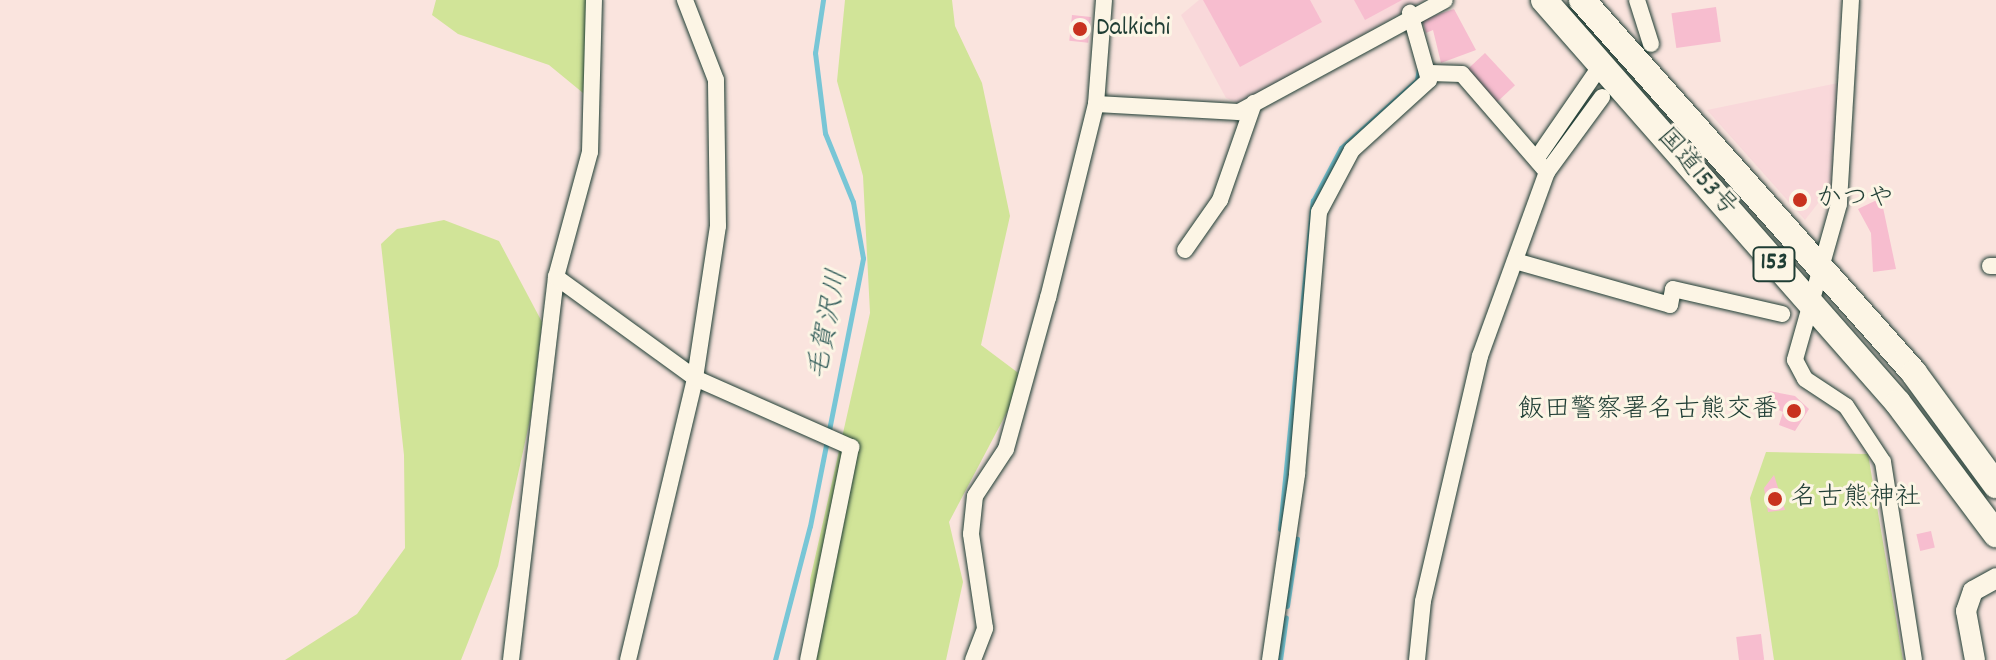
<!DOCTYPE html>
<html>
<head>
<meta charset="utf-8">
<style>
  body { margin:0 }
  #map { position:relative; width:1996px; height:660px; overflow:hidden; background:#fae4de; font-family:Dekko,"Klee One",sans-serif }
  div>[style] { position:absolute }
  .built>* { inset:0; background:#f9d8da }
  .green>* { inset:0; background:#d1e498 }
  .stream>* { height:5px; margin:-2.5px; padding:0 2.5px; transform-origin:2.5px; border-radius:2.5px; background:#78c6d6 }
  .building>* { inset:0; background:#f7bdcf; transform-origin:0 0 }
  .roads { filter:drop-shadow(0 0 2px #1f3d34) drop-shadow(0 0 2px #1f3d34) }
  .minor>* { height:16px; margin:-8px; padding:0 8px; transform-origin:8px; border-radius:8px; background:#fcf5e5 }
  .tertiary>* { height:20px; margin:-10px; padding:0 10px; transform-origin:10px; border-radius:10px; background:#fcf5e5 }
  .trunk>* { height:26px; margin:-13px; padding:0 13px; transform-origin:13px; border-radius:13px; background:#fcf5e5 }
  .dots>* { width:22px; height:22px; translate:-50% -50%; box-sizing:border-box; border:4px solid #fcf5e5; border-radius:50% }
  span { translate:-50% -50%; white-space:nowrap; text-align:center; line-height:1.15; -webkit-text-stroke:6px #fcf5e5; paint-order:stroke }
  .shield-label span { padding:2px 6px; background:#fcf5e5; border:2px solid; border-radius:6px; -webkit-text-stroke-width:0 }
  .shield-label { font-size:24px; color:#1f3d34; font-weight:700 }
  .poi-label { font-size:26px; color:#1f3d34 }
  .left { translate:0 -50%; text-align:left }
  .right { translate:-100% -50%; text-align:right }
  .street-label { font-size:26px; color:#1f3d34 }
  .water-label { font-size:28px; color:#355f5c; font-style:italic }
</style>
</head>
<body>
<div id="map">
  <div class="built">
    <i style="clip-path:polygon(1199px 0,1424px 0,1240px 104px,1226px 98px,1181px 15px)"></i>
    <i style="clip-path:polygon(1838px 83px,1833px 184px,1805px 220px,1707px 110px)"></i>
  </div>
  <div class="green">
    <i style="clip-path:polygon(436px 0,594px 0,594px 102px,549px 65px,458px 34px,432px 15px)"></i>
    <i style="clip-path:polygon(845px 0,952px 0,955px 26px,982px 83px,1010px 216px,981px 345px,1025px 378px,949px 522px,963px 582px,946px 660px,812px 660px,810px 580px,870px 313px,863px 176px,837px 81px)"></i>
    <i style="clip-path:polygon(444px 220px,499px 241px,542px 322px,531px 415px,498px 566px,461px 660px,285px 660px,357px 614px,405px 548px,404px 455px,381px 244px,397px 229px)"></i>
    <i style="clip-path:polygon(1766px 452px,1868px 454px,1903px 660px,1774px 660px,1750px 498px)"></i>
  </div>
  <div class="stream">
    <i style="left:1280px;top:529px;width:330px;rotate:-84.3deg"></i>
    <i style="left:1313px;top:201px;width:60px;rotate:-62.2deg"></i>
    <i style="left:1341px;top:148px;width:102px;rotate:-41.8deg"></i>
    <i style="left:1417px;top:80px;width:11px;rotate:-80deg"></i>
    <i style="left:1287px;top:606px;width:68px;rotate:-81.5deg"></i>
    <i style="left:775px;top:660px;width:138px;rotate:-75.4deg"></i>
    <i style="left:810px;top:526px;width:273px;rotate:-78.8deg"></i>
    <i style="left:863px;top:258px;width:57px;rotate:-100.1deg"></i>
    <i style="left:853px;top:202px;width:74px;rotate:-112.1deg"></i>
    <i style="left:825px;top:133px;width:81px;rotate:-97.1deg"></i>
    <i style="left:815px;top:53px;width:54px;rotate:-81.4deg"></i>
    <i style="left:1280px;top:660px;width:43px;rotate:-82.1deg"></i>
  </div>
  <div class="building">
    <i style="clip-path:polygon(1203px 0,1310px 0,1322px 22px,1240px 67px)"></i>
    <i style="clip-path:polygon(1354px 0,1402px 0,1365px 20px)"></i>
    <i style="left:1716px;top:7px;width:35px;height:45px;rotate:82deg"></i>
    <i style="clip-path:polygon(1454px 9px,1476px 50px,1441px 63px,1433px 30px,1426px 33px,1422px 20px)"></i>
    <i style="left:1072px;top:15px;width:19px;height:26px;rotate:6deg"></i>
    <i style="left:1485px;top:53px;width:44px;height:25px;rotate:47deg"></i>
    <i style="clip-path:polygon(1881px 198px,1896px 269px,1873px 272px,1871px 233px,1858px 209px)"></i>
    <i style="clip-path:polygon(1769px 391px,1795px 396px,1809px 409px,1795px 431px,1779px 425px,1783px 412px,1765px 404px)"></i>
    <i style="clip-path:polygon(1774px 475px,1785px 510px,1768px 512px,1764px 488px)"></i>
    <i style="left:1931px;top:531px;width:17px;height:15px;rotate:77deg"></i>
    <i style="left:1761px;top:634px;width:26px;height:25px;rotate:83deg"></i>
  </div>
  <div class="roads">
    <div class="minor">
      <i style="left:1637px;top:0;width:46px;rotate:72.3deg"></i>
      <i style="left:1851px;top:0;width:204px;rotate:93.4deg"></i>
      <i style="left:1839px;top:204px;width:162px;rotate:105.8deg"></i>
      <i style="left:1795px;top:360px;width:21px;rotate:62deg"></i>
      <i style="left:1805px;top:379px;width:49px;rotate:33.4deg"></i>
      <i style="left:1846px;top:406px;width:67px;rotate:56.5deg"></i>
      <i style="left:1883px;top:462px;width:200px;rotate:81.1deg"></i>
      <i style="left:1430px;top:73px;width:32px;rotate:2deg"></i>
      <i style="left:1462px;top:74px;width:130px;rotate:49.1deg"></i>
      <i style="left:1096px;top:104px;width:143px;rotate:3.2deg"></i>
      <i style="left:1239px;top:112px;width:234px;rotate:-28.5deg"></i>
      <i style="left:1539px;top:155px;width:109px;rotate:-55.4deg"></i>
      <i style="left:1185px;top:250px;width:61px;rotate:-55deg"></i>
      <i style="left:1220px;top:200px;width:103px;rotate:-70.7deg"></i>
      <i style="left:1515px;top:261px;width:161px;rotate:15.8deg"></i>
      <i style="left:1670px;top:305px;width:16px;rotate:-79deg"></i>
      <i style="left:1673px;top:289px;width:112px;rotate:12.9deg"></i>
      <i style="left:1990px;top:266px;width:6px"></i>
      <i style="left:556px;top:277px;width:130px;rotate:-74.8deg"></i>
      <i style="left:590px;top:152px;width:152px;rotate:-88.5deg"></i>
      <i style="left:511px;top:660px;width:386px;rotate:-83.3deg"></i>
      <i style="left:556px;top:277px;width:172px;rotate:36deg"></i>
      <i style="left:695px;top:378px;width:171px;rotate:23.9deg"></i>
      <i style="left:851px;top:447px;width:217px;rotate:101.4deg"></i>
      <i style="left:628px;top:660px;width:290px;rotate:-76.6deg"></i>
      <i style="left:695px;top:378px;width:154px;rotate:-81.4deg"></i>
      <i style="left:718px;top:226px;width:146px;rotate:-90.8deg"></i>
      <i style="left:716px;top:80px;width:86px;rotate:-111.2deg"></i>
      <i style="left:973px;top:660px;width:34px;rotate:-69deg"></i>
      <i style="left:985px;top:628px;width:95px;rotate:-98.5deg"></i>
      <i style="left:971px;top:534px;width:38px;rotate:-84deg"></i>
      <i style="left:975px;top:496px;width:56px;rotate:-56.6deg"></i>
      <i style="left:1006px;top:449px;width:157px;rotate:-74.5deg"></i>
      <i style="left:1048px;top:298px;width:200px;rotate:-76.1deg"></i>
      <i style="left:1096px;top:104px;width:104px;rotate:-85.6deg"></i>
      <i style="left:1270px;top:660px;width:188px;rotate:-81.7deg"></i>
      <i style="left:1297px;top:474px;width:263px;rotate:-85.2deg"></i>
      <i style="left:1319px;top:212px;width:70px;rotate:-62deg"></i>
      <i style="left:1352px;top:150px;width:104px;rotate:-42.3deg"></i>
      <i style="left:1429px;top:80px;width:70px;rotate:-105.8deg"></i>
      <i style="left:1417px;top:660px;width:59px;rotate:-84.2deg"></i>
      <i style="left:1423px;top:601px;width:252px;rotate:-76.9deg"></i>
      <i style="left:1480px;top:356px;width:196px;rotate:-70deg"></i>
      <i style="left:1547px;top:172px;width:93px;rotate:-53.7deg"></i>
    </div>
    <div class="tertiary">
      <i style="left:1975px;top:660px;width:50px;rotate:-100.4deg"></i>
      <i style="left:1966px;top:611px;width:21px;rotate:-71deg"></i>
      <i style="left:1973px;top:591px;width:26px;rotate:-29deg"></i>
    </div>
    <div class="trunk">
      <i style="left:1544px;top:0;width:536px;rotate:48.7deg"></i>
      <i style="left:1898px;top:403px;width:164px;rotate:53.2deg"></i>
      <i style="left:1582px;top:0;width:499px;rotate:48.3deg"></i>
      <i style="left:1914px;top:373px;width:139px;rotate:53.8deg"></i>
    </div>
  </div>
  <div class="dots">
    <i style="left:1080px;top:29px;background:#c8321e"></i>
    <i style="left:1800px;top:200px;background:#c8321e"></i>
    <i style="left:1794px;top:411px;background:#c8321e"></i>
    <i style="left:1775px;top:499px;background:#c8321e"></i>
  </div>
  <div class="shield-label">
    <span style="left:1774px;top:264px">153</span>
  </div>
  <div class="poi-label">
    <span class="left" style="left:1096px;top:29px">Dalkichi</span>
    <span class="left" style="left:1816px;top:200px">かつや</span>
    <span class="right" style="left:1778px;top:411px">飯田警察署名古熊交番</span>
    <span class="left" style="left:1791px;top:499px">名古熊神社</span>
  </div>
  <div class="street-label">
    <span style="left:1696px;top:173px;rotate:49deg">国道153号</span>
  </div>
  <div class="water-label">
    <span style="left:830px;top:325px;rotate:-79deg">毛賀沢川</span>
  </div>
</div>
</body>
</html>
